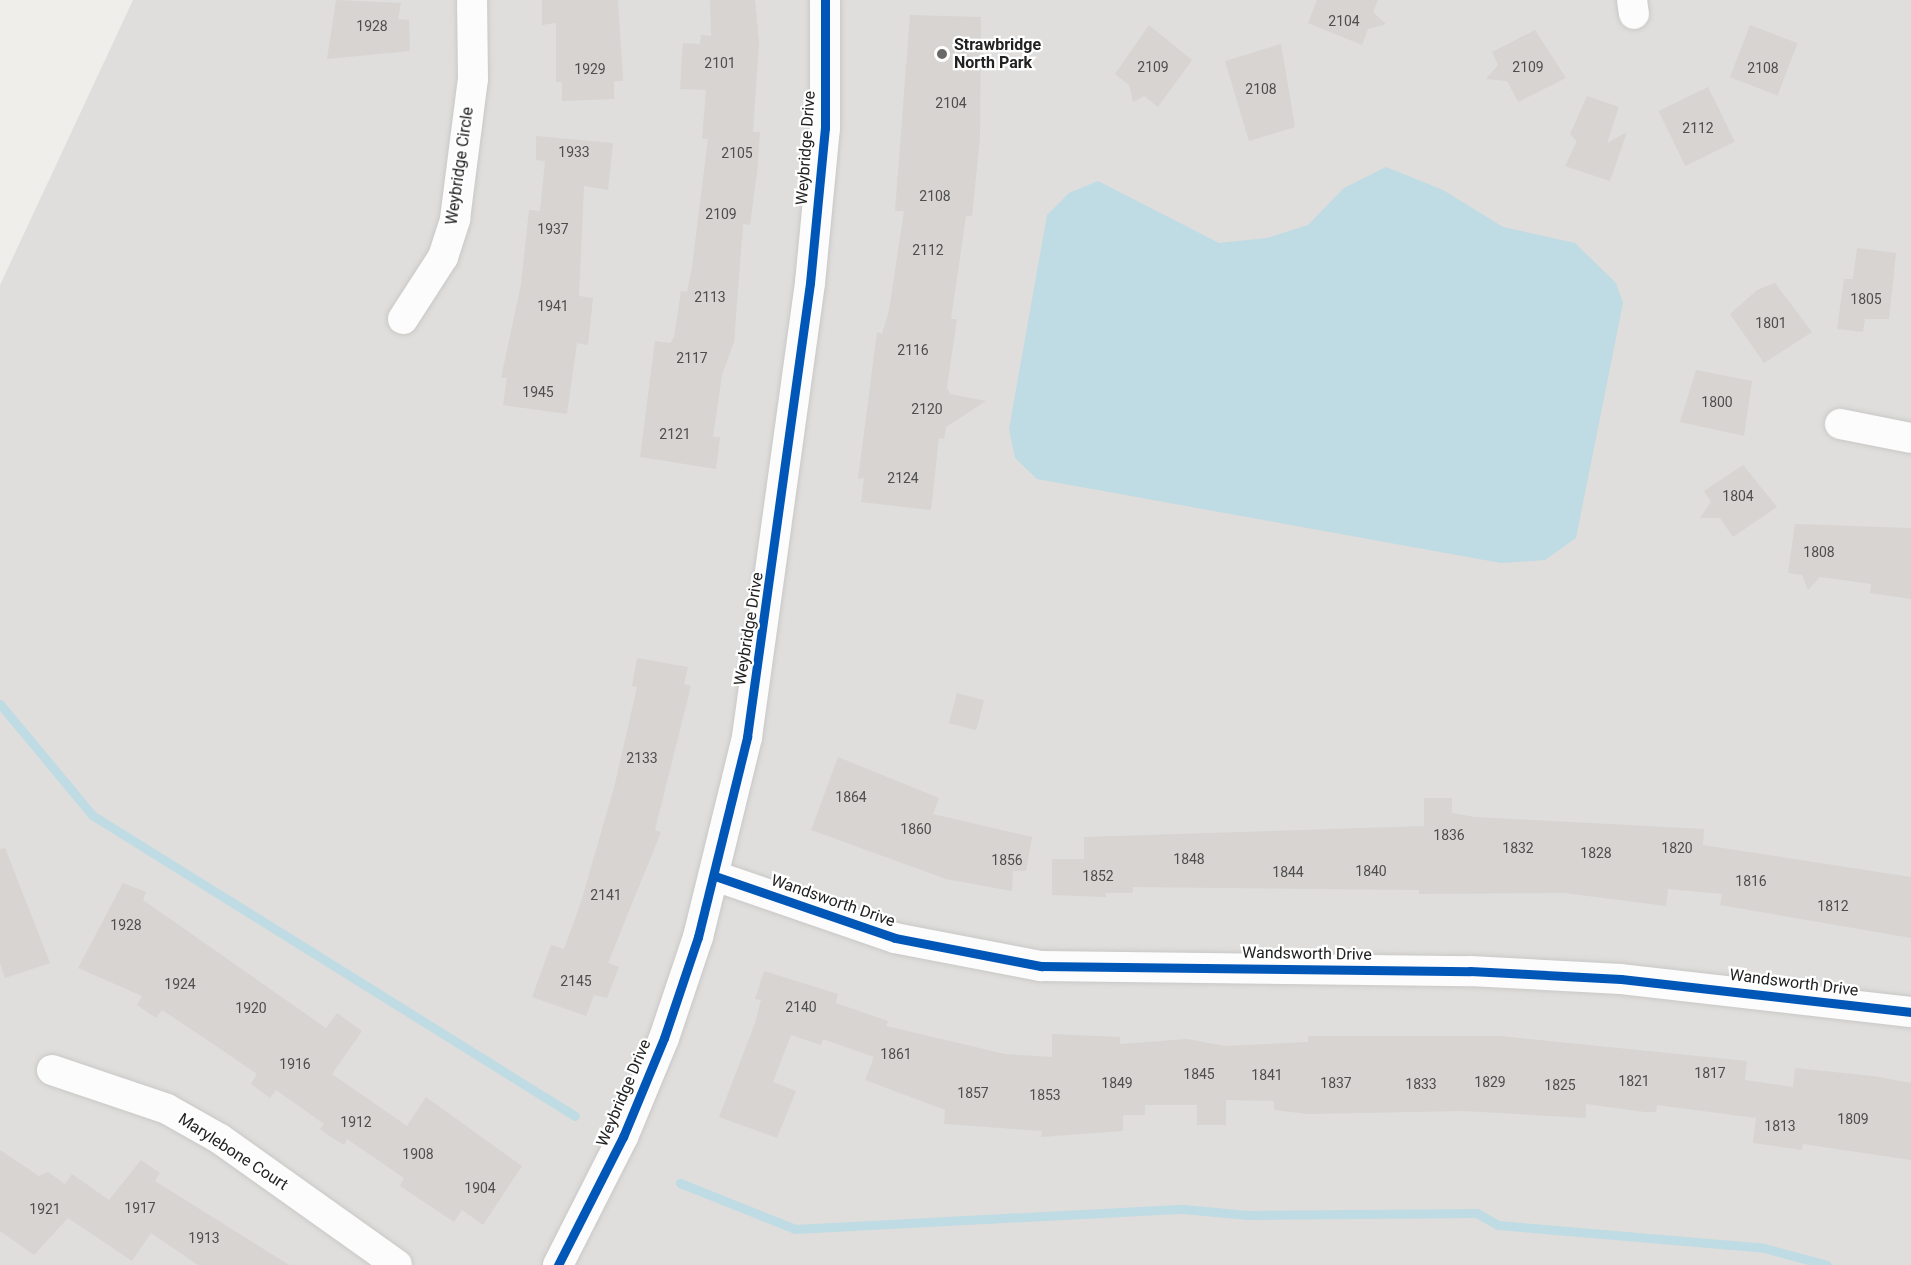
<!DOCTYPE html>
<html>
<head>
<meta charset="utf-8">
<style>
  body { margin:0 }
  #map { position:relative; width:1911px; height:1265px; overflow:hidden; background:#f0eeeb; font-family:Roboto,sans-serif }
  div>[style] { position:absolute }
  .residential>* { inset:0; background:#dfdedc }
  .water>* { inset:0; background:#bfdbe3 }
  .stream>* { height:9px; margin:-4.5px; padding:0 4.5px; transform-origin:4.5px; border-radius:4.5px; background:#bfdbe3 }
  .building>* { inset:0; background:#d7d4d2; transform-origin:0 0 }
  .roads { filter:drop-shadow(0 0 2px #c9c8c7) drop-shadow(0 0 2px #c9c8c7) }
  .street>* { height:30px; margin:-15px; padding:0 15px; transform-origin:15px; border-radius:15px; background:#fdfcfc }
  .cycleway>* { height:9px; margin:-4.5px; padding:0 4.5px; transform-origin:4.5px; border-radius:4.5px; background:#0057b8 }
  .dots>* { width:16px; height:16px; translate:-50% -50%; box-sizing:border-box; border:3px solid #fff; border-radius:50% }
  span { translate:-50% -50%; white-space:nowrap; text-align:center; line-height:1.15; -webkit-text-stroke:4.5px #fff; paint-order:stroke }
  .number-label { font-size:14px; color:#4f4e4e }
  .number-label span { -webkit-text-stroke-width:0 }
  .poi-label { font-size:16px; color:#222; font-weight:700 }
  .left { translate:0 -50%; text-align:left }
  .street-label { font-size:16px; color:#222 }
</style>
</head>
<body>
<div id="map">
  <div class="residential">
    <i style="clip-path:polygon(133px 0,1911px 0,1911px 1265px,0 1265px,0 285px)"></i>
  </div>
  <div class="water">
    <i style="clip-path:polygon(1386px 167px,1443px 190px,1503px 227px,1575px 243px,1616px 283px,1623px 303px,1576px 538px,1545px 560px,1501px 563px,1037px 479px,1015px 458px,1009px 429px,1047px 215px,1069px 193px,1098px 181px,1219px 243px,1267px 238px,1308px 225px,1344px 188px)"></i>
  </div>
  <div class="stream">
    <i style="left:0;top:704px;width:144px;rotate:50.3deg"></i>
    <i style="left:92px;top:815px;width:569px;rotate:31.93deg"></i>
    <i style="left:680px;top:1183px;width:124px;rotate:21.8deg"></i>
    <i style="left:795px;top:1229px;width:389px;rotate:-3deg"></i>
    <i style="left:1183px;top:1209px;width:65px;rotate:5.3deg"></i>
    <i style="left:1248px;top:1215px;width:229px;rotate:-0.5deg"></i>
    <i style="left:1477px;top:1213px;width:24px;rotate:30deg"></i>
    <i style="left:1498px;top:1225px;width:267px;rotate:4.9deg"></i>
    <i style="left:1764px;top:1248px;width:65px;rotate:15.1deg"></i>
  </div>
  <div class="building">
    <i style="clip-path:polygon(336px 0,401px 3px,398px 19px,409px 20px,410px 51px,327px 59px)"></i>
    <i style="clip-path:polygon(542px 0,618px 0,623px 81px,614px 81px,614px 99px,562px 101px,562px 82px,556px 82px,556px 23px,542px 25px)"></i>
    <i style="clip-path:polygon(710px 0,755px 0,759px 43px,753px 132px,760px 132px,757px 172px,750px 225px,743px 224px,734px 342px,722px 375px,713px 437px,720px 437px,716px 469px,640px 457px,655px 341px,670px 343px,674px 338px,681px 291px,687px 292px,692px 267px,708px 139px,702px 139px,706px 90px,680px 89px,683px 43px,700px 44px,701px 35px,711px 36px)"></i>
    <i style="clip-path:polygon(1317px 0,1378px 0,1373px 12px,1386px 24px,1368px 29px,1362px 45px,1308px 23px)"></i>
    <i style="clip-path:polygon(910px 15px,981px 17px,980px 138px,972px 216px,966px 216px,951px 319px,957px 319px,947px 387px,950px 394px,986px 401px,946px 427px,944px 439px,939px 438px,931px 510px,861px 502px,864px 478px,858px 479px,877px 332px,882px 334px,889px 310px,904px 211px,895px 211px)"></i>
    <i style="clip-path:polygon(1149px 25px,1192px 60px,1158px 107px,1144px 96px,1133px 102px,1129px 85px,1115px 74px)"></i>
    <i style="left:1750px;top:25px;width:51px;height:56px;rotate:21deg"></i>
    <i style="clip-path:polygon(1535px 30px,1566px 78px,1518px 102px,1507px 81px,1486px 79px,1498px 65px,1492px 52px)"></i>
    <i style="clip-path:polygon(1281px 44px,1295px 127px,1249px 141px,1225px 61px)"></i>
    <i style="left:1708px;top:87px;width:61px;height:55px;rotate:64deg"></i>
    <i style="clip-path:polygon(1587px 96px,1619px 107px,1607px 143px,1627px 132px,1610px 181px,1565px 166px,1577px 141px,1570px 134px)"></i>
    <i style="clip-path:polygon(536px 136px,613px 143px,608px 190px,584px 186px,579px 296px,593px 298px,588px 345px,577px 343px,567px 414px,503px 405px,507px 378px,501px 378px,521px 284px,529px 210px,540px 211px,545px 161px,536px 160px)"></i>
    <i style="clip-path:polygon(1857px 248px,1896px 253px,1889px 319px,1865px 319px,1863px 332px,1837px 329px,1844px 279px,1853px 279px)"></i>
    <i style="clip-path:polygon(1775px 283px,1812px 332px,1764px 363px,1730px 314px,1757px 290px)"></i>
    <i style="clip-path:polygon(1696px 370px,1752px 381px,1744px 436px,1680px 422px)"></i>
    <i style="clip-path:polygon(1743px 465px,1777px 507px,1733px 537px,1720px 518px,1700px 518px,1711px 502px,1704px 491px)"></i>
    <i style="clip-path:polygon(1795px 524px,1911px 528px,1911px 599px,1870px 593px,1871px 584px,1820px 577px,1808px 590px,1802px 575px,1788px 573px)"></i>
    <i style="clip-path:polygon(637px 658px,688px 667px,684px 684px,691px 686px,655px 830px,661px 832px,608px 963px,619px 967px,607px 998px,594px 995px,586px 1016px,532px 997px,551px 945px,564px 949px,581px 902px,615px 784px,637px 687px,632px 686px)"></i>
    <i style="left:957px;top:693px;width:28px;height:31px;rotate:15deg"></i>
    <i style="clip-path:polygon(838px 757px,939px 798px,933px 814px,1032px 837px,1026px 871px,1013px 871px,1012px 891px,946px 879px,811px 830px)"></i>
    <i style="clip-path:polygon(1424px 798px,1452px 798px,1452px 813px,1474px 817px,1704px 829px,1703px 845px,1911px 877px,1911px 938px,1720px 905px,1722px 894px,1668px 889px,1666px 906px,1564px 893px,1419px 894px,1419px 890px,1133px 887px,1133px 893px,1106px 893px,1106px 897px,1052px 895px,1052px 859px,1084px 859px,1084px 837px,1424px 826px)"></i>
    <i style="clip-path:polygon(5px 848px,50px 963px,5px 978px,0 963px,0 849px)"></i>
    <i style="clip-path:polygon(123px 883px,146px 892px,143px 900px,326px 1028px,337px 1013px,362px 1031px,332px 1074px,407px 1126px,426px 1097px,522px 1166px,483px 1225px,462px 1210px,454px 1222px,400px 1186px,404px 1178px,347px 1139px,344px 1145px,331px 1137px,320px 1129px,324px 1124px,276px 1090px,270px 1098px,251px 1084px,257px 1074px,219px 1048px,162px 1010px,156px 1018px,137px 1005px,142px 996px,78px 968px)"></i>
    <i style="clip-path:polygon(764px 971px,838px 994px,836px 1003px,888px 1021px,886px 1026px,1005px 1054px,1052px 1057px,1052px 1034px,1120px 1037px,1120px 1044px,1187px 1039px,1225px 1046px,1308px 1042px,1308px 1036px,1500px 1036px,1747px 1061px,1745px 1080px,1793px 1087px,1795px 1068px,1873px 1076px,1911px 1083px,1911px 1160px,1803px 1144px,1802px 1150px,1753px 1143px,1756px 1118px,1657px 1105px,1656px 1112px,1645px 1112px,1586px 1104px,1586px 1118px,1463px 1111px,1308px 1114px,1274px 1110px,1274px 1101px,1226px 1100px,1226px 1125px,1197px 1125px,1197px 1105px,1145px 1105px,1145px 1115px,1123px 1115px,1123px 1131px,1041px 1137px,1042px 1131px,944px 1124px,945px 1110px,865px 1080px,874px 1057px,823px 1039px,821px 1045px,791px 1035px,773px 1082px,796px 1091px,777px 1138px,719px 1117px,755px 1023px,761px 1000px,755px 999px)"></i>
    <i style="clip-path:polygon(0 1150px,39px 1176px,48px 1172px,65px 1184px,72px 1174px,109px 1200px,141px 1160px,160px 1173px,155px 1181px,289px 1265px,198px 1265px,151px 1233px,132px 1261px,68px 1218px,34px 1255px,0 1231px)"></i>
  </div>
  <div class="roads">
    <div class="street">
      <i style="left:1632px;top:0;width:14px;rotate:82deg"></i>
      <i style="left:403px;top:319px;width:74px;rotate:-57.2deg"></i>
      <i style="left:443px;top:257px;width:40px;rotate:-72deg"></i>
      <i style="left:455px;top:219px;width:141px;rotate:-82.7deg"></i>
      <i style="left:473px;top:79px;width:79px;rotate:-90.7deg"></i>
      <i style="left:1840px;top:424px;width:72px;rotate:11.2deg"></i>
      <i style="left:715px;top:876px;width:190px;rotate:19deg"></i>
      <i style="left:895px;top:938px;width:149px;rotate:10.9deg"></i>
      <i style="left:1041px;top:966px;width:429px;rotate:0.7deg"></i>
      <i style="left:1470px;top:971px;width:151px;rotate:3deg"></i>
      <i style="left:1621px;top:979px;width:292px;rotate:6.5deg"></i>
      <i style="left:52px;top:1070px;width:121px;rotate:18.7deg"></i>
      <i style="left:167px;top:1109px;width:61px;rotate:29.5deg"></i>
      <i style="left:220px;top:1139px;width:217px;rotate:35.4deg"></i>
      <i style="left:558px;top:1265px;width:144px;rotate:-63.1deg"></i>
      <i style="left:623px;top:1137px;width:107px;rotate:-67.5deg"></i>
      <i style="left:664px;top:1038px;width:107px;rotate:-71.4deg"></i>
      <i style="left:698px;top:937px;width:206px;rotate:-76.2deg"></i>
      <i style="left:747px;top:737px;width:458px;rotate:-82.1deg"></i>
      <i style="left:810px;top:283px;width:156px;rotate:-84.5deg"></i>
      <i style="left:825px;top:128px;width:128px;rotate:-90deg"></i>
    </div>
  </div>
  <div class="cycleway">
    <i style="left:715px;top:876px;width:190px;rotate:19deg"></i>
    <i style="left:895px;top:938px;width:149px;rotate:10.9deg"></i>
    <i style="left:1041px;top:966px;width:429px;rotate:0.7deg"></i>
    <i style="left:1470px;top:971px;width:151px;rotate:3deg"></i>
    <i style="left:1621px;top:979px;width:292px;rotate:6.5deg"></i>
    <i style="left:558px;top:1265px;width:144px;rotate:-63.1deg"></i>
    <i style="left:623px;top:1137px;width:107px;rotate:-67.5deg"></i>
    <i style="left:664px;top:1038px;width:107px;rotate:-71.4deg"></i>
    <i style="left:698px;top:937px;width:206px;rotate:-76.2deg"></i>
    <i style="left:747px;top:737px;width:458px;rotate:-82.1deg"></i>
    <i style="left:810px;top:283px;width:156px;rotate:-84.5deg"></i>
    <i style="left:825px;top:128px;width:128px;rotate:-90deg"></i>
  </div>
  <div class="dots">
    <i style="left:942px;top:54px;background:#6a6968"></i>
  </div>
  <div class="number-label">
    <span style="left:1344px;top:21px">2104</span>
    <span style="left:372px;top:26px">1928</span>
    <span style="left:720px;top:63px">2101</span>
    <span style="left:1153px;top:67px">2109</span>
    <span style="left:1528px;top:67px">2109</span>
    <span style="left:1763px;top:68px">2108</span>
    <span style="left:590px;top:69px">1929</span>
    <span style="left:1261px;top:89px">2108</span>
    <span style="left:951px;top:103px">2104</span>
    <span style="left:1698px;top:128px">2112</span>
    <span style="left:574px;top:152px">1933</span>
    <span style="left:737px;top:153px">2105</span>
    <span style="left:935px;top:196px">2108</span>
    <span style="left:721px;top:214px">2109</span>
    <span style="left:553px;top:229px">1937</span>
    <span style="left:928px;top:250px">2112</span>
    <span style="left:710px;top:297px">2113</span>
    <span style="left:1866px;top:299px">1805</span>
    <span style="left:553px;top:306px">1941</span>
    <span style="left:1771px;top:323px">1801</span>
    <span style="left:913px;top:350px">2116</span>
    <span style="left:692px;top:358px">2117</span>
    <span style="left:538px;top:392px">1945</span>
    <span style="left:1717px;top:402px">1800</span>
    <span style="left:927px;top:409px">2120</span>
    <span style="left:675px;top:434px">2121</span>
    <span style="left:903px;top:478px">2124</span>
    <span style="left:1738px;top:496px">1804</span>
    <span style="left:1819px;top:552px">1808</span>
    <span style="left:642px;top:758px">2133</span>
    <span style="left:851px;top:797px">1864</span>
    <span style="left:916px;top:829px">1860</span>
    <span style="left:1449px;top:835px">1836</span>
    <span style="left:1518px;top:848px">1832</span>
    <span style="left:1677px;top:848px">1820</span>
    <span style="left:1596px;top:853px">1828</span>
    <span style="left:1189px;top:859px">1848</span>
    <span style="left:1007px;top:860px">1856</span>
    <span style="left:1371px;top:871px">1840</span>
    <span style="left:1288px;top:872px">1844</span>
    <span style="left:1098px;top:876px">1852</span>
    <span style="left:1751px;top:881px">1816</span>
    <span style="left:606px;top:895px">2141</span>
    <span style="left:1833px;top:906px">1812</span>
    <span style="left:126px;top:925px">1928</span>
    <span style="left:576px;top:981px">2145</span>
    <span style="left:180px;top:984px">1924</span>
    <span style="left:801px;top:1007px">2140</span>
    <span style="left:251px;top:1008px">1920</span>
    <span style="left:896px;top:1054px">1861</span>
    <span style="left:295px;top:1064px">1916</span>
    <span style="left:1710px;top:1073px">1817</span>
    <span style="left:1199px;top:1074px">1845</span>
    <span style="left:1267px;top:1075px">1841</span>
    <span style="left:1634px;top:1081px">1821</span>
    <span style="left:1490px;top:1082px">1829</span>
    <span style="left:1117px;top:1083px">1849</span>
    <span style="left:1336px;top:1083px">1837</span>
    <span style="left:1421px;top:1084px">1833</span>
    <span style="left:1560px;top:1085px">1825</span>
    <span style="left:973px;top:1093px">1857</span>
    <span style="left:1045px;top:1095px">1853</span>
    <span style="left:1853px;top:1119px">1809</span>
    <span style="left:356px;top:1122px">1912</span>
    <span style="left:1780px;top:1126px">1813</span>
    <span style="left:418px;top:1154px">1908</span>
    <span style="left:480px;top:1188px">1904</span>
    <span style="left:140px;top:1208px">1917</span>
    <span style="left:45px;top:1209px">1921</span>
    <span style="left:204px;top:1238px">1913</span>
  </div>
  <div class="poi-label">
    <span class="left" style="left:954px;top:54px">Strawbridge<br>North Park</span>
  </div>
  <div class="street-label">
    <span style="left:806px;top:148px;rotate:-86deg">Weybridge Drive</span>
    <span style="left:460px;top:166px;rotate:-82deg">Weybridge Circle</span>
    <span style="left:749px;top:629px;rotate:-81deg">Weybridge Drive</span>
    <span style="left:833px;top:901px;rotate:19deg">Wandsworth Drive</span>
    <span style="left:1307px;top:954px;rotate:1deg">Wandsworth Drive</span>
    <span style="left:1794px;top:983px;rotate:7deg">Wandsworth Drive</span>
    <span style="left:624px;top:1093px;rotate:-67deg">Weybridge Drive</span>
    <span style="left:233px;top:1152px;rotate:33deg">Marylebone Court</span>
  </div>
</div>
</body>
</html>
